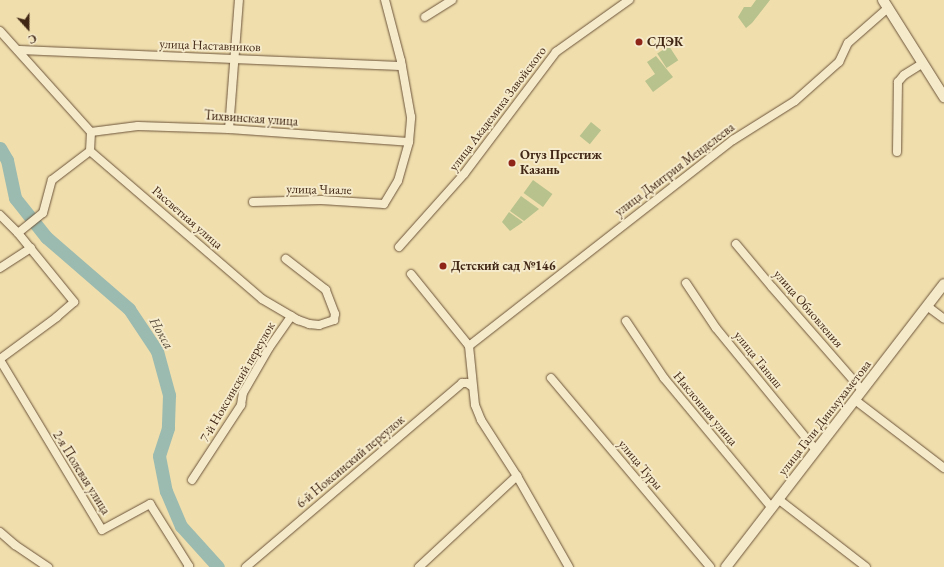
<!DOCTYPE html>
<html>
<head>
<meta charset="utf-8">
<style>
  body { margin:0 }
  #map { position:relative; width:944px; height:567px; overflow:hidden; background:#f0dead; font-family:"EB Garamond",serif }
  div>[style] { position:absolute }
  .green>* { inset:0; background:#b7c28c; transform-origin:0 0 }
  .river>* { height:13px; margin:-6.5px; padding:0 6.5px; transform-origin:6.5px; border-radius:6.5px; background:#9bbbb0 }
  .roads { filter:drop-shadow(0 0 1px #6c543a) drop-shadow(0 0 1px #6c543a) }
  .minor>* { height:8px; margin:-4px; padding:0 4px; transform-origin:4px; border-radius:4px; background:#f5eaca }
  .tertiary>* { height:10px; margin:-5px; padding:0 5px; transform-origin:5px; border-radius:5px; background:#f5eaca }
  .dots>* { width:11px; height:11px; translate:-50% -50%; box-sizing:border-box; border:2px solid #f5eaca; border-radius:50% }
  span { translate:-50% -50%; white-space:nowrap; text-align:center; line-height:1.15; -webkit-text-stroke:4px #f5eaca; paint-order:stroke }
  .poi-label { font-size:13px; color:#402614; font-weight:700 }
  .left { translate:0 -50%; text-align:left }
  .street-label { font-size:13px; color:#402614 }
  .water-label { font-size:14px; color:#574b3b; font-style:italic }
  .north { position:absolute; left:8px; top:8px; width:40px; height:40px; -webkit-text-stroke:3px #f5eaca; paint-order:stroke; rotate:159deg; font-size:11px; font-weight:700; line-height:16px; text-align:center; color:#402614 }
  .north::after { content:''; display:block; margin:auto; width:14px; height:18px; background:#402614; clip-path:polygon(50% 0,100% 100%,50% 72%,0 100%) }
</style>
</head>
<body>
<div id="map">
  <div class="green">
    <i style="clip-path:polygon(756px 0,770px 0,752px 23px,746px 28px,738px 17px,744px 7px,751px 7px)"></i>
    <i style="left:669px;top:46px;width:17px;height:14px;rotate:57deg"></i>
    <i style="clip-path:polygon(656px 56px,673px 77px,653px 92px,645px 81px,655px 74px,647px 62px)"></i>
    <i style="left:591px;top:122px;width:13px;height:18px;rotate:39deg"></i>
    <i style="left:533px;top:180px;width:24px;height:16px;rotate:36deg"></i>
    <i style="clip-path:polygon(521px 196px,539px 209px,524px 221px,510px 211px)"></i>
    <i style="clip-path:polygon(509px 212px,523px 222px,510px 231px,502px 222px)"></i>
  </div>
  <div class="river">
    <i style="left:0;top:148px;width:14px;rotate:60deg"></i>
    <i style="left:7px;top:160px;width:39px;rotate:78deg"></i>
    <i style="left:15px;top:198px;width:50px;rotate:51.5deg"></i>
    <i style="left:46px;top:237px;width:110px;rotate:40.9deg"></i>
    <i style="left:129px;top:309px;width:50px;rotate:56.3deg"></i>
    <i style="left:157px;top:351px;width:46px;rotate:74.7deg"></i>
    <i style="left:169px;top:395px;width:33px;rotate:92deg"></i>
    <i style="left:168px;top:428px;width:29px;rotate:108deg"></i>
    <i style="left:159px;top:456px;width:36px;rotate:79deg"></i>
    <i style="left:166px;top:491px;width:38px;rotate:67deg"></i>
    <i style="left:181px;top:526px;width:55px;rotate:47.9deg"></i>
  </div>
  <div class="roads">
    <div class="minor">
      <i style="left:425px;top:17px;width:32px;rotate:-32deg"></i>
      <i style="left:0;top:31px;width:136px;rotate:48deg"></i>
      <i style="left:91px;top:132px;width:19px;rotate:93deg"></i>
      <i style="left:90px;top:151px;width:227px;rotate:40.7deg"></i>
      <i style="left:262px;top:299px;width:42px;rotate:30.3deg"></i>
      <i style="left:298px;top:320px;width:12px;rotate:20deg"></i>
      <i style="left:309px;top:324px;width:10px;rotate:6deg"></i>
      <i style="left:319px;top:325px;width:16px;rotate:-18deg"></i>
      <i style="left:334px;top:320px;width:6px;rotate:-81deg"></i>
      <i style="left:335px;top:314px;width:26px;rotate:-111deg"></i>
      <i style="left:326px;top:290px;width:51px;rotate:-142.2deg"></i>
      <i style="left:18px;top:50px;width:384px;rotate:2.4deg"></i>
      <i style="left:229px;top:129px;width:129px;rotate:-85.6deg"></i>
      <i style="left:91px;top:132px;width:47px;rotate:-7.3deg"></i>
      <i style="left:138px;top:126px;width:91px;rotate:1.9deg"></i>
      <i style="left:229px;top:129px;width:180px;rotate:4.1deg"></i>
      <i style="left:897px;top:152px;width:70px;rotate:-89.2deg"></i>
      <i style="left:898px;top:82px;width:9px;rotate:-49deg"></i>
      <i style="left:904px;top:75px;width:22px;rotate:-32deg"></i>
      <i style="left:253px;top:202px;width:68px;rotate:-1.7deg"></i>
      <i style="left:321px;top:200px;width:63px;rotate:3.6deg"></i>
      <i style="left:384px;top:204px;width:27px;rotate:-59deg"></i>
      <i style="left:398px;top:181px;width:41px;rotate:-74.2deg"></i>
      <i style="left:409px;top:142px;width:25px;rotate:-85deg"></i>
      <i style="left:411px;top:117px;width:57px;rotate:-100.1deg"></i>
      <i style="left:401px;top:61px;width:63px;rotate:-104.7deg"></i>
      <i style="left:0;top:215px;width:25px;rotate:45deg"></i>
      <i style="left:18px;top:233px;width:89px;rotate:50.9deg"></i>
      <i style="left:74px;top:302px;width:23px;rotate:139deg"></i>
      <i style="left:57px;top:317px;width:71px;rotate:143.6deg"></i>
      <i style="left:18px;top:233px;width:32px;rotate:-39deg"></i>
      <i style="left:43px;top:213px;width:34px;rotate:-75deg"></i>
      <i style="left:52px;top:180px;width:48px;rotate:-37.3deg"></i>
      <i style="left:736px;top:244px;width:56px;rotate:50.1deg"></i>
      <i style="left:772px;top:287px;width:137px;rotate:48.9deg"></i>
      <i style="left:399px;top:247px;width:98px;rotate:-48.3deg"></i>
      <i style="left:464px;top:174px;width:153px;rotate:-53deg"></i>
      <i style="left:556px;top:52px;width:90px;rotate:-35.5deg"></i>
      <i style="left:0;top:268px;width:37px;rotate:-33deg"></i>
      <i style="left:411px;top:274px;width:92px;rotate:51.1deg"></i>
      <i style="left:469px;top:346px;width:59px;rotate:84.2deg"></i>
      <i style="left:475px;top:405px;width:16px;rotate:68deg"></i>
      <i style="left:481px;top:420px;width:67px;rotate:57.3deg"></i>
      <i style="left:517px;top:476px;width:105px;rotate:60.3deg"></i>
      <i style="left:686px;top:283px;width:54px;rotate:56.3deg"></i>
      <i style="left:716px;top:328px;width:158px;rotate:50.7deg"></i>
      <i style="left:927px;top:306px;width:21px;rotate:37deg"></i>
      <i style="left:626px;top:321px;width:69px;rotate:56.3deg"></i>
      <i style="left:664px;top:378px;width:169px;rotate:50.3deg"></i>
      <i style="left:469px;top:346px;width:335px;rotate:-38deg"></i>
      <i style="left:733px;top:140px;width:73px;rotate:-32.2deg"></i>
      <i style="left:795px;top:101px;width:59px;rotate:-41.6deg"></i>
      <i style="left:839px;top:62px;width:21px;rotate:-65deg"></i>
      <i style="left:848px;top:43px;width:53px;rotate:-41.2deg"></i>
      <i style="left:0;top:360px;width:198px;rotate:59deg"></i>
      <i style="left:102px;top:530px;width:55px;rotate:-28.4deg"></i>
      <i style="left:150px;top:504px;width:73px;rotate:57.8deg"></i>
      <i style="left:189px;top:566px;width:1px;rotate:135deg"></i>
      <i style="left:551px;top:378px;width:247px;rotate:49.9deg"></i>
      <i style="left:855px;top:400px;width:112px;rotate:37.4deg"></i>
      <i style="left:192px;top:480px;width:90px;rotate:-56.8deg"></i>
      <i style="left:241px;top:405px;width:12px;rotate:-81deg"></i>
      <i style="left:243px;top:393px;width:52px;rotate:-60deg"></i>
      <i style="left:269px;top:348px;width:39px;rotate:-55deg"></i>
      <i style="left:778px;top:499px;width:111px;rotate:37.7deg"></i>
      <i style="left:0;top:532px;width:20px;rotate:41deg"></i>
      <i style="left:15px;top:545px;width:40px;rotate:34deg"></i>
      <i style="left:246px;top:567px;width:284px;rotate:-40.4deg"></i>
      <i style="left:462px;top:383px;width:5px"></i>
      <i style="left:467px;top:383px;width:7px;rotate:34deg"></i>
      <i style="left:419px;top:567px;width:134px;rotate:-42.9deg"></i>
    </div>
    <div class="tertiary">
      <i style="left:883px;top:0;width:115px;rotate:57.8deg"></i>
      <i style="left:726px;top:567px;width:357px;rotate:-52.4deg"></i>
    </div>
  </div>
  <div class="dots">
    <i style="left:639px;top:42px;background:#8f2418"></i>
    <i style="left:512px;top:163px;background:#8f2418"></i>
    <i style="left:443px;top:266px;background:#8f2418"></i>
  </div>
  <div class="poi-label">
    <span class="left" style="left:647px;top:42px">СДЭК</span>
    <span class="left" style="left:520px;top:163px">Огуз Престиж<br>Казань</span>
    <span class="left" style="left:451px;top:266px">Детский сад №146</span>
  </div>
  <div class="street-label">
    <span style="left:210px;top:46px;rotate:2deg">улица Наставников</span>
    <span style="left:498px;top:109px;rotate:-53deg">улица Академика Завойского</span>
    <span style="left:251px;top:119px;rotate:4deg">Тихвинская улица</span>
    <span style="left:675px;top:170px;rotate:-37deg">улица Дмитрия Менделеева</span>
    <span style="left:319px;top:190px;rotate:1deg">улица Чиале</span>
    <span style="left:187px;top:218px;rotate:41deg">Рассветная улица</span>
    <span style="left:808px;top:309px;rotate:49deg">улица Обновления</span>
    <span style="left:758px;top:360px;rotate:51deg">улица Таныш</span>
    <span style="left:238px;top:382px;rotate:-60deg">7-й Ноксинский переулок</span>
    <span style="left:705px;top:409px;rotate:50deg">Наклонная улица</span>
    <span style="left:825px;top:418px;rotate:-52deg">улица Гали Динмухаметова</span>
    <span style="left:351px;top:462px;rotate:-40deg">6-й Ноксинский переулок</span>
    <span style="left:640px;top:465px;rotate:50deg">улица Туры</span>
    <span style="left:81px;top:473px;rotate:58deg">2-я Полевая улица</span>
  </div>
  <div class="water-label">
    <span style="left:162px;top:333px;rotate:60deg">Нокса</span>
  </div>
  <div class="north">С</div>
</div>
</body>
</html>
